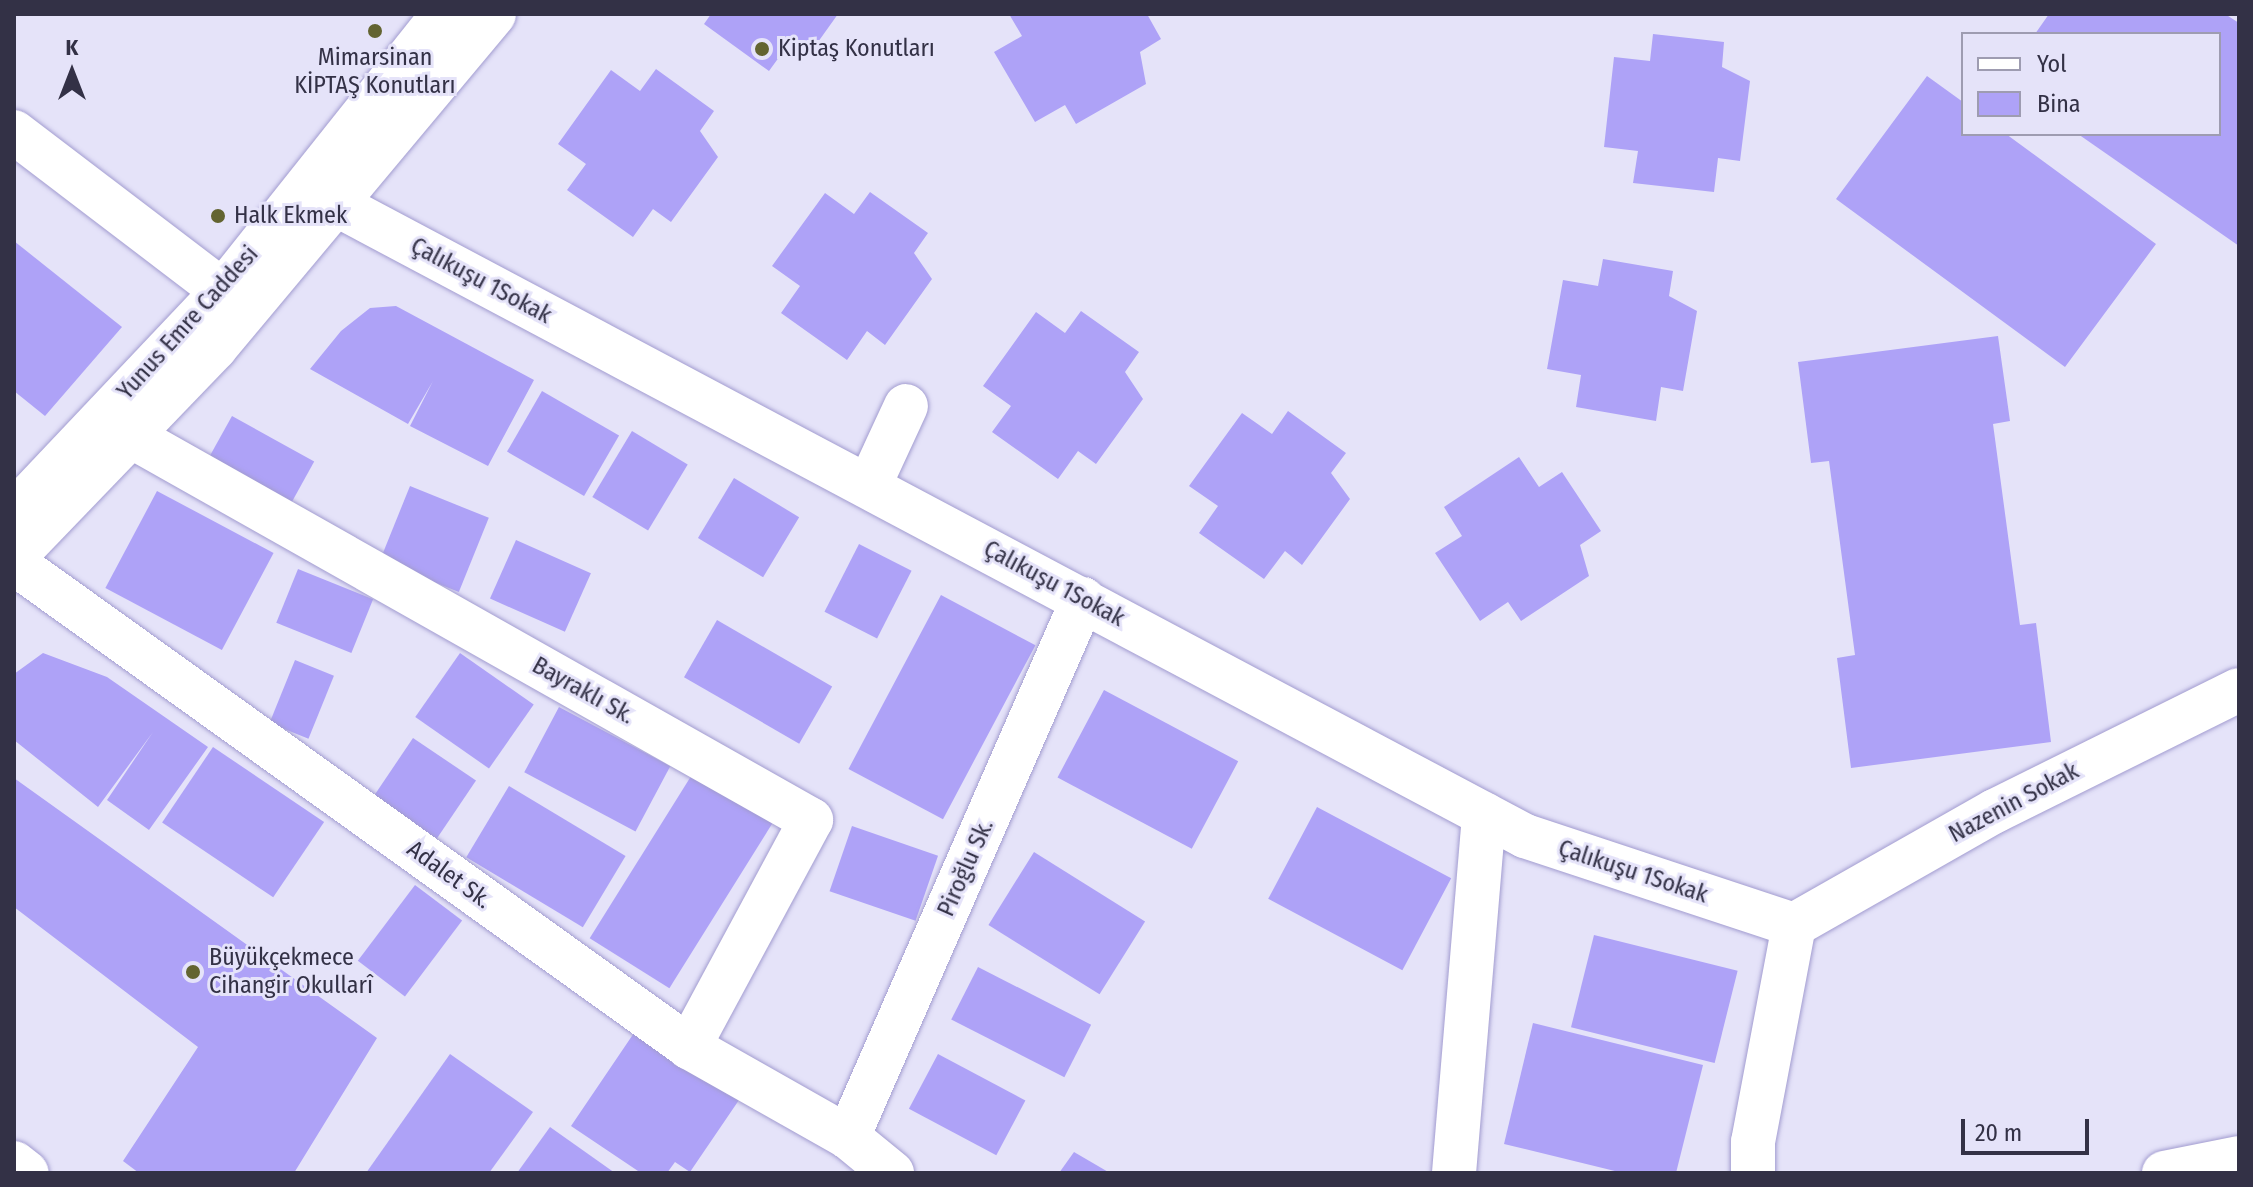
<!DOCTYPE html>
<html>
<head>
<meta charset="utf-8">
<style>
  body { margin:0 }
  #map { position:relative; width:2253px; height:1187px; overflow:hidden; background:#e5e3f9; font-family:"Fira Sans Condensed",sans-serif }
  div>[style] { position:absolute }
  .building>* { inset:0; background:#aea2f7; transform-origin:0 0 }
  .roads { filter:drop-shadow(0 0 2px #a29cd0) drop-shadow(0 0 2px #a29cd0) }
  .minor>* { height:44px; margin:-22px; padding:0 22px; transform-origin:22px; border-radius:22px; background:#fff }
  .major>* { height:44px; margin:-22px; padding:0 22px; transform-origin:22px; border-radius:22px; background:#fff }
  .dots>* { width:22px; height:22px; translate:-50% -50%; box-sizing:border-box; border:4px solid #e5e3f9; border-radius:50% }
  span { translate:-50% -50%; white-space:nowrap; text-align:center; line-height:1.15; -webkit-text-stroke:6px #e5e3f9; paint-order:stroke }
  .poi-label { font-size:24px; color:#333146 }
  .left { translate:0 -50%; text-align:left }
  .street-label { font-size:24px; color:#333146 }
  .frame { position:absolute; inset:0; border:16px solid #333146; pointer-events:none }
  .legend { position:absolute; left:1961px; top:32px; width:260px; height:104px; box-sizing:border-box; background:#e5e3f9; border:2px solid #9e9cb1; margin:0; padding:10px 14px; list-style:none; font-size:24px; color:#333146 }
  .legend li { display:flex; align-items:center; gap:16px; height:40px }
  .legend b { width:40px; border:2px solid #9e9cb1 }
  .north { position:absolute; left:32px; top:32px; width:80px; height:80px; -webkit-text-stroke:6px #e5e3f9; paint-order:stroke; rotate:0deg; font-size:22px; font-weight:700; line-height:32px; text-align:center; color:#333146 }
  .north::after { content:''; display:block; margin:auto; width:28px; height:36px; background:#333146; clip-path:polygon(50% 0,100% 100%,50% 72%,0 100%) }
  .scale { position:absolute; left:1961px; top:1119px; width:128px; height:36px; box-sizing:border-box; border:4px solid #333146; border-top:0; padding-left:10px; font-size:24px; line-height:28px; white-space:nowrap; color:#333146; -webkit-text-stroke:6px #e5e3f9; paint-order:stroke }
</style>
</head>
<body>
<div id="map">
  <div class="building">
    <i style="clip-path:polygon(711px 14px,838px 14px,808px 56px,790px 42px,769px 71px,704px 24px)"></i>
    <i style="clip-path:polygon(1009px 14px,1147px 14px,1161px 39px,1140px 52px,1146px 84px,1076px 124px,1065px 105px,1035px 122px,994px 52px,1022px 36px)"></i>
    <i style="clip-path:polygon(2049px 14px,2225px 14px,2239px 23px,2239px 246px,2078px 134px,2219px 134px,2219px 34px,2035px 34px)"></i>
    <i style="clip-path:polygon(1653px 34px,1724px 42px,1722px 67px,1750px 81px,1740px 161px,1718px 158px,1714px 192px,1633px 183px,1638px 151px,1604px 147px,1614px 57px,1650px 61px)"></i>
    <i style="clip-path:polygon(656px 69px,714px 111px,700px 131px,718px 157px,671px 222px,653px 209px,633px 237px,567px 190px,586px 164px,558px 144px,611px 70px,640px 91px)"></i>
    <i style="clip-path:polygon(1927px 76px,1963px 102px,1963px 134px,2006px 134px,2156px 244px,2065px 367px,1836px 199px)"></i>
    <i style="clip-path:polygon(870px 192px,928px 233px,914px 253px,932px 279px,885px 345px,867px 331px,847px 360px,781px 313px,800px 286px,772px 266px,825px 193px,854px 214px)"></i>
    <i style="clip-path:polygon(14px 241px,122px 327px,45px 416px,14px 391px)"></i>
    <i style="clip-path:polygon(1603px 259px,1673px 271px,1669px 296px,1697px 311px,1683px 391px,1661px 387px,1656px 421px,1576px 407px,1581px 375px,1547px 369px,1563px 280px,1598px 286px)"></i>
    <i style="clip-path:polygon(396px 306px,534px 380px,488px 466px,410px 426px,433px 381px,408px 424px,310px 369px,341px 331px,370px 308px)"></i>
    <i style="clip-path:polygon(1081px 311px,1139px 352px,1125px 372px,1143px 399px,1096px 464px,1078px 451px,1058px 479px,992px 432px,1011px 406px,983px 386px,1036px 312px,1065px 333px)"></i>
    <i style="clip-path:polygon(1998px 336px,2010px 421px,1993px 424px,2020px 625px,2036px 623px,2051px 742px,1851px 768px,1837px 658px,1855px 655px,1829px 461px,1811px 463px,1798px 362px)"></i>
    <i style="left:542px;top:391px;width:89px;height:70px;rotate:30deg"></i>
    <i style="clip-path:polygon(1288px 411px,1346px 453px,1331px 473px,1350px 499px,1302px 565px,1285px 551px,1264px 579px,1199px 533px,1218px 506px,1189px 486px,1242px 413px,1272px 434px)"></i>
    <i style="left:232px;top:416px;width:94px;height:55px;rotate:29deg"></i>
    <i style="left:632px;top:431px;width:65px;height:77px;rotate:31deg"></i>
    <i style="clip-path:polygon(1519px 457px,1539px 487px,1562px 472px,1601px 531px,1580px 545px,1589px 576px,1521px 621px,1508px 602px,1480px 621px,1435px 553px,1462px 536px,1444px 507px)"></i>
    <i style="left:734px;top:478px;width:76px;height:70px;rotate:31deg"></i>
    <i style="left:410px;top:486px;width:85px;height:80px;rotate:22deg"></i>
    <i style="left:157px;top:491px;width:132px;height:110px;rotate:28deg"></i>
    <i style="left:516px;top:540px;width:82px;height:64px;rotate:24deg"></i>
    <i style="left:859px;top:544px;width:59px;height:76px;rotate:27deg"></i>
    <i style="left:298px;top:569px;width:81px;height:58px;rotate:22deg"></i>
    <i style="left:941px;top:595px;width:107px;height:197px;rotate:28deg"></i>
    <i style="left:717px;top:620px;width:133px;height:66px;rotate:30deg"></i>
    <i style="clip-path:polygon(43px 653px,107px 677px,208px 747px,149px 830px,107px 800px,153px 732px,98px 807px,14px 740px,14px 674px)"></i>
    <i style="left:460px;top:653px;width:90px;height:78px;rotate:35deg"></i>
    <i style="left:295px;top:660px;width:42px;height:68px;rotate:22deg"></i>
    <i style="left:1104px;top:690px;width:152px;height:99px;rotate:28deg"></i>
    <i style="left:559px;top:707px;width:126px;height:74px;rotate:28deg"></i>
    <i style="left:413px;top:738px;width:76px;height:73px;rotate:34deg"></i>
    <i style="left:213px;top:747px;width:134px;height:91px;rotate:34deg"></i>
    <i style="left:693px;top:773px;width:94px;height:195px;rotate:32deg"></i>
    <i style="clip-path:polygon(14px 778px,377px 1038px,294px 1173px,139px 1173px,123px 1161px,198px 1047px,14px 907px)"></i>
    <i style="left:509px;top:786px;width:136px;height:83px;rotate:31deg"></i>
    <i style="left:1317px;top:807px;width:152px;height:104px;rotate:28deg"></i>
    <i style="left:852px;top:826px;width:91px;height:69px;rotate:19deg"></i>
    <i style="left:1034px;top:852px;width:131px;height:86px;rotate:32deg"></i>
    <i style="left:415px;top:885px;width:59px;height:95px;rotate:37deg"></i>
    <i style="left:1594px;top:935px;width:148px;height:95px;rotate:14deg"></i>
    <i style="left:978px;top:967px;width:127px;height:59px;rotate:27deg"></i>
    <i style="clip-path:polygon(1533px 1023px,1703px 1065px,1676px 1173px,1623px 1173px,1504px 1144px)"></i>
    <i style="clip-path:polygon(636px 1030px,739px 1100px,690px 1172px,675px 1162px,667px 1173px,641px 1173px,571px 1126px)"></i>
    <i style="clip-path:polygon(450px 1054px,533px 1112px,489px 1173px,366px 1173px)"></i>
    <i style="left:938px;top:1054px;width:99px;height:62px;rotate:28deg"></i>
    <i style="clip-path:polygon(550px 1127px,615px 1173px,517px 1173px)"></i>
    <i style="clip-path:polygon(1074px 1152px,1110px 1173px,1059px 1173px)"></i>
  </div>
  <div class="roads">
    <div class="minor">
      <i style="left:14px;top:132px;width:263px;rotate:37.3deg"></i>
      <i style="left:332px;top:202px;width:1351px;rotate:27.99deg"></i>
      <i style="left:1525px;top:836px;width:283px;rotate:18.3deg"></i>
      <i style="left:131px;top:436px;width:781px;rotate:29.45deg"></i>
      <i style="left:811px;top:820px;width:258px;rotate:118.3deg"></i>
      <i style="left:869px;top:486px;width:88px;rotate:-65.2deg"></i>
      <i style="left:14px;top:563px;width:831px;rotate:35.64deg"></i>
      <i style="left:689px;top:1047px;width:183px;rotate:29.5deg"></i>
      <i style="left:848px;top:1137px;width:57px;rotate:39.3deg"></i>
      <i style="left:1794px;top:925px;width:231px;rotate:-29.6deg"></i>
      <i style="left:1995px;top:811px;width:272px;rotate:-26.4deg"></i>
      <i style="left:848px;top:1137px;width:587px;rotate:-66.4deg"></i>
      <i style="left:14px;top:1163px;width:16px;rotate:38deg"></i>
      <i style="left:1454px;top:1173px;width:360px;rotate:-85.2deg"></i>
      <i style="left:1753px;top:1173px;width:31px;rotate:-90deg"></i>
      <i style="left:1753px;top:1142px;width:221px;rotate:-79.3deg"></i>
    </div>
    <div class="major">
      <i style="left:14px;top:512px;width:304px;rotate:-46.6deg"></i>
      <i style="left:223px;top:291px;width:354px;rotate:-51.5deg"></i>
      <i style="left:14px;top:557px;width:290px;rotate:-46.1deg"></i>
      <i style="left:215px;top:348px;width:435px;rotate:-50.1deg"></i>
      <i style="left:2164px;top:1173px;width:76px;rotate:-11.3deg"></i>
    </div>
  </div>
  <div class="dots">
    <i style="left:375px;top:31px;background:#636431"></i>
    <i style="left:762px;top:49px;background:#636431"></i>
    <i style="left:218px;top:216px;background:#636431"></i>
    <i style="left:193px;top:972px;background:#636431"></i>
  </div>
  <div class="poi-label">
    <span class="left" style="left:778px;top:49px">Kiptaş Konutları</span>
    <span style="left:375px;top:72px">Mimarsinan<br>KİPTAŞ Konutları</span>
    <span class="left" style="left:234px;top:216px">Halk Ekmek</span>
    <span class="left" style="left:209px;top:972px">Büyükçekmece<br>Cihangir Okullarî</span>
  </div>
  <div class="street-label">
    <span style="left:481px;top:281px;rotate:28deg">Çalıkuşu 1Sokak</span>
    <span style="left:188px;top:323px;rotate:-48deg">Yunus Emre Caddesi</span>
    <span style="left:1054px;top:584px;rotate:28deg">Çalıkuşu 1Sokak</span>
    <span style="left:583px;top:691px;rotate:29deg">Bayraklı Sk.</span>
    <span style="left:2014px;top:803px;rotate:-28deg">Nazenin Sokak</span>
    <span style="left:966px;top:868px;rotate:-66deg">Piroğlu Sk.</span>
    <span style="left:1633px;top:872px;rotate:18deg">Çalıkuşu 1Sokak</span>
    <span style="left:449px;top:875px;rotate:36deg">Adalet Sk.</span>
  </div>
  <div class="frame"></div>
  <ul class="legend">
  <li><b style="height:10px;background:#fff"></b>Yol</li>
  <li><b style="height:22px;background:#aea2f7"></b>Bina</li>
  </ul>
  <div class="north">K</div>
  <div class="scale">20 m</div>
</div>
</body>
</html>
